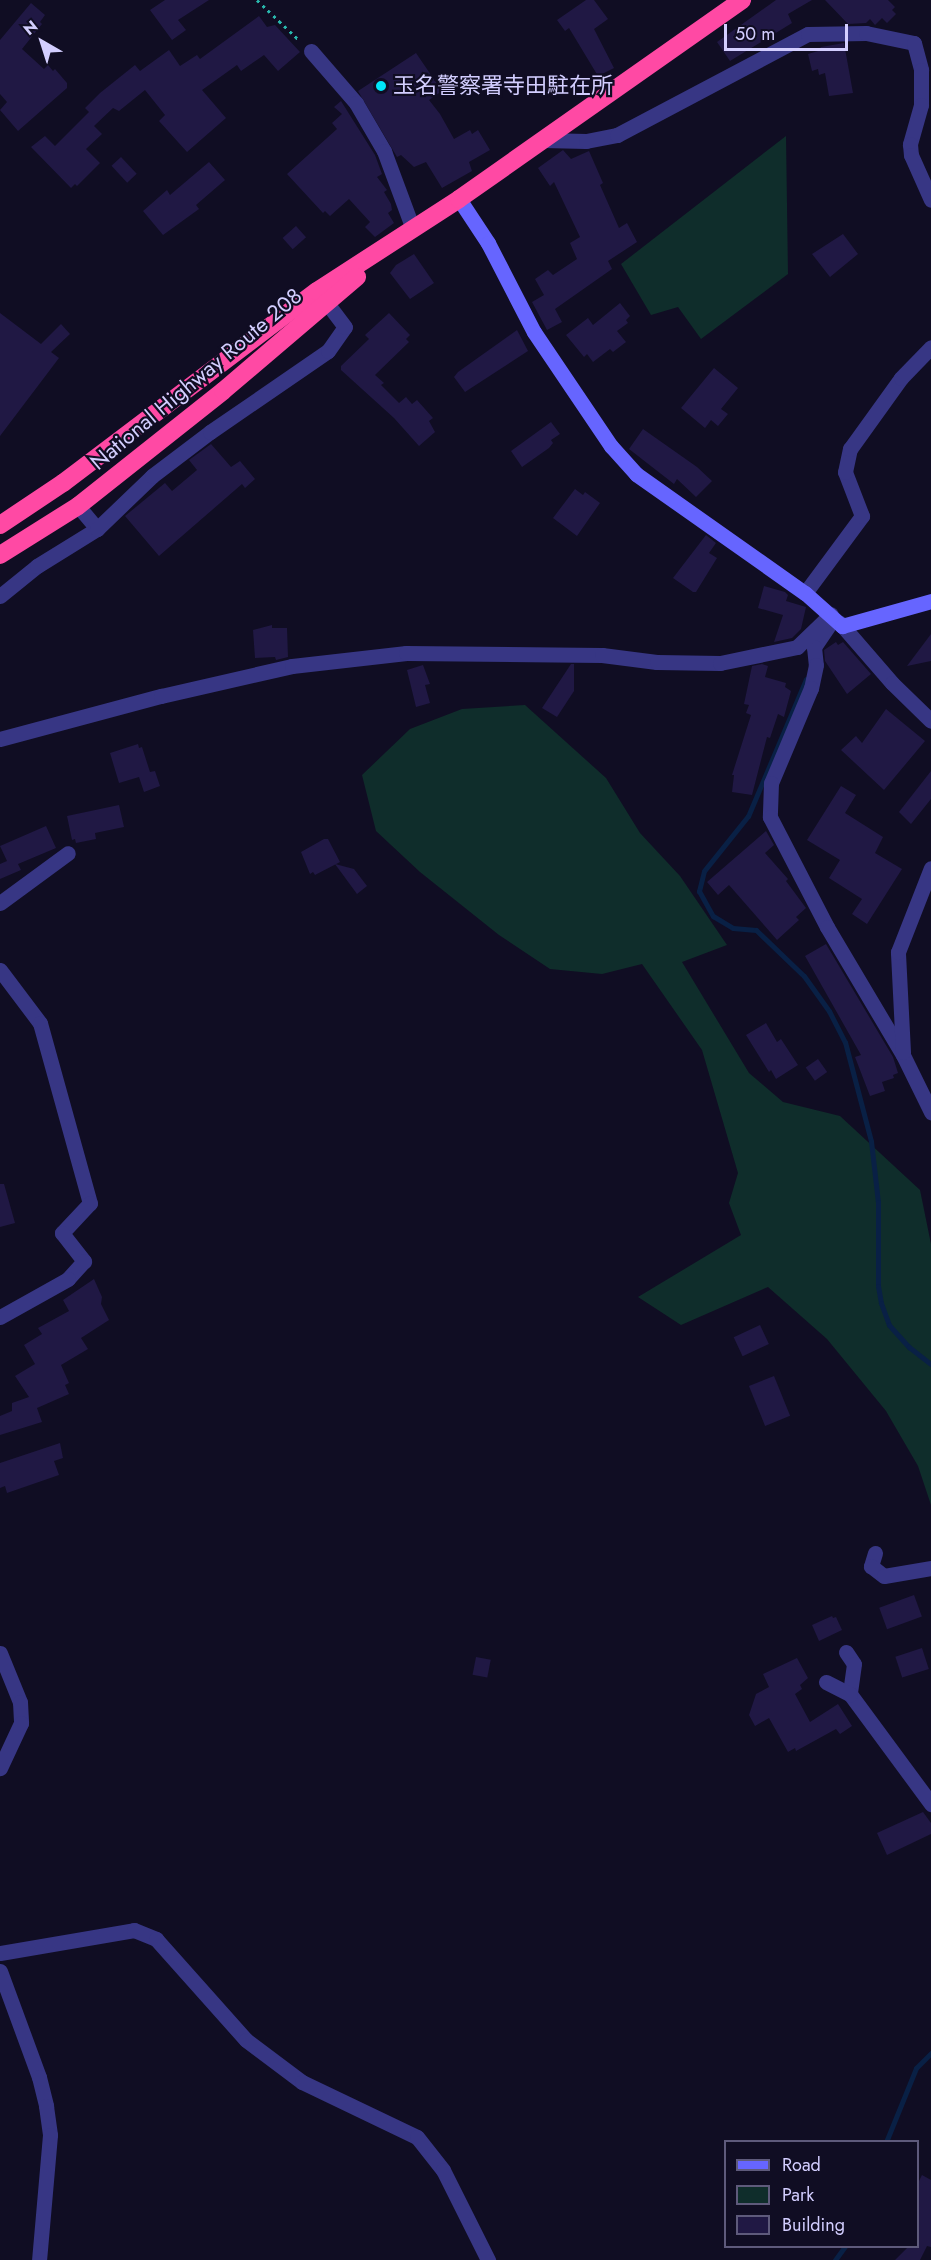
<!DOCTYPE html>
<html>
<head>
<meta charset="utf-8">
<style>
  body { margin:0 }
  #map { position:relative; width:931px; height:2260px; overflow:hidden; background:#100d23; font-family:Jost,"Noto Sans JP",sans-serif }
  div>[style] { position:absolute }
  .green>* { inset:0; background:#0f2d2b }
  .stream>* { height:5px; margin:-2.5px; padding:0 2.5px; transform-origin:2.5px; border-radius:2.5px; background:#092045 }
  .building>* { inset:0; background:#201844; transform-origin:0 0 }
  .path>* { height:3px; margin-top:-1.5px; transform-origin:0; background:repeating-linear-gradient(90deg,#29b8ad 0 3px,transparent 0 7.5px) }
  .street>* { height:15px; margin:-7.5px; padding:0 7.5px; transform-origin:7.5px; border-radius:7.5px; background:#373684 }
  .secondary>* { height:15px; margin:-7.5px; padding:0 7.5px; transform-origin:7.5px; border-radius:7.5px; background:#6665ff }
  .highway>* { height:18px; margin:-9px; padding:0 9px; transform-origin:9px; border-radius:9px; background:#ff49a4 }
  .dots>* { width:16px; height:16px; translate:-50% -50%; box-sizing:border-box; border:3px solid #100d23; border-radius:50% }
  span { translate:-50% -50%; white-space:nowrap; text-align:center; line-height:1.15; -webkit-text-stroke:4.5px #100d23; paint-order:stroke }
  .poi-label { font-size:22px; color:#d3ceff }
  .left { translate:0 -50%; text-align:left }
  .street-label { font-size:22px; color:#d3ceff }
  .legend { position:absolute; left:724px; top:2140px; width:195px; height:108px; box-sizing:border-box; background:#100d23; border:2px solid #5e5a7b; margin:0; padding:8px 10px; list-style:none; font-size:18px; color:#d3ceff }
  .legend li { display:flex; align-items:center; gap:12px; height:30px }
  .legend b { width:30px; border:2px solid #5e5a7b }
  .north { position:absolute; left:12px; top:12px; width:60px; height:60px; -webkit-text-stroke:4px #100d23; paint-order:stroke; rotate:321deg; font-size:16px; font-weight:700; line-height:24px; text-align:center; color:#d3ceff }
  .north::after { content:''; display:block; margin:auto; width:21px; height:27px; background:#d3ceff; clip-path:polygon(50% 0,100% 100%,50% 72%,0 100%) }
  .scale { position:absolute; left:724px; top:24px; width:124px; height:27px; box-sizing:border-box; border:3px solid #d3ceff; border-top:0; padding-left:8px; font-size:18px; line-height:21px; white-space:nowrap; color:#d3ceff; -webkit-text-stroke:4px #100d23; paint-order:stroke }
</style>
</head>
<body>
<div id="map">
  <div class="green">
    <i style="clip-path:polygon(786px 136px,788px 274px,701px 339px,678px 307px,651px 315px,621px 264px)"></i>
    <i style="clip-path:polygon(525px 705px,606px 778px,640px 833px,680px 876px,727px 945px,682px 962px,749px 1073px,783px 1102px,840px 1116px,920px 1190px,931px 1244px,931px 1505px,918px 1466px,886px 1411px,827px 1339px,768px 1287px,681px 1325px,638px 1297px,741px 1235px,729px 1203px,738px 1173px,702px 1050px,642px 964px,602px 974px,550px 969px,499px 935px,420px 872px,376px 831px,362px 775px,410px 729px,462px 709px)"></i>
  </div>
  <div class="stream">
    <i style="left:806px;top:679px;width:149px;rotate:112.9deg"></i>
    <i style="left:748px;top:816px;width:70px;rotate:128.7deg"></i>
    <i style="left:704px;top:871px;width:21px;rotate:104deg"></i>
    <i style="left:699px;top:891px;width:29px;rotate:61deg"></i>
    <i style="left:713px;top:916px;width:23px;rotate:31deg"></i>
    <i style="left:733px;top:928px;width:23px;rotate:5deg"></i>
    <i style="left:756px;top:930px;width:66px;rotate:43.8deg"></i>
    <i style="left:804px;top:976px;width:43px;rotate:54.5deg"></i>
    <i style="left:829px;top:1011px;width:35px;rotate:63deg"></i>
    <i style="left:845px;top:1042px;width:102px;rotate:75.3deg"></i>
    <i style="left:871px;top:1141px;width:61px;rotate:83.5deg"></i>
    <i style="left:878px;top:1202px;width:84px;rotate:90deg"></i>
    <i style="left:878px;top:1286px;width:17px;rotate:80deg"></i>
    <i style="left:881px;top:1303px;width:23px;rotate:70deg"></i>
    <i style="left:889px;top:1325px;width:30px;rotate:48deg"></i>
    <i style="left:909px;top:1347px;width:28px;rotate:38deg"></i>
    <i style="left:886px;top:2142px;width:80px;rotate:-67.9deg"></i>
    <i style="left:916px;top:2068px;width:21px;rotate:-45deg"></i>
    <i style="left:835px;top:2260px;width:17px;rotate:-54deg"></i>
  </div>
  <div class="building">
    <i style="clip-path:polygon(165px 0,209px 0,178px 20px,186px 30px,172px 40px,150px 10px)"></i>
    <i style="clip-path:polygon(586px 0,594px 0,608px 19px,594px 29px,614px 68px,598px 76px,569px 28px,565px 31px,557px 20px)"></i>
    <i style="clip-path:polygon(776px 0,812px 0,788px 14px,792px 23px,730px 61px,717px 42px)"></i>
    <i style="clip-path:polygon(825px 0,888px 0,895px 7px,892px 10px,896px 14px,887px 23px,882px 18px,875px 25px,870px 19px,866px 23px,848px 24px)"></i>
    <i style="clip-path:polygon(31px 3px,45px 15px,40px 22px,42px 24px,22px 49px,44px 69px,48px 65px,53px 71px,55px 69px,67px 83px,67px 88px,18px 131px,0 110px,7px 102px,0 94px,0 40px)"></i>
    <i style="clip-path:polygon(259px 16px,267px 27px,275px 25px,300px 52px,278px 71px,264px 55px,241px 71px,237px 65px,202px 90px,226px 118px,187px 152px,159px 121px,165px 115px,145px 90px,119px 111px,113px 108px,94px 126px,102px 134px,86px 149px,100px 163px,77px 186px,75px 184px,71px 188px,31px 147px,45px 136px,55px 146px,89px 112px,85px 108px,100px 93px,135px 65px,140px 71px,169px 50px,180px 66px,197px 55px,200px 59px)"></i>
    <i style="clip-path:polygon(844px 43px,853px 93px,829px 96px,825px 73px,819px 75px,818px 69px,812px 71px,808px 54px,818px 51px,821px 47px)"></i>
    <i style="clip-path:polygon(416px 53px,442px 91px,429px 100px,440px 114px,454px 139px,470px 130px,472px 134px,478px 130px,490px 150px,469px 162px,472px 171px,442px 188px,426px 162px,414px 167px,401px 155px,397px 157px,358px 91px)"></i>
    <i style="clip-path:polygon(341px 101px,375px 155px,382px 174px,377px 177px,387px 190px,384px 192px,391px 204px,392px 210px,388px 213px,394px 223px,375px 237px,365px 227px,370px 222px,349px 199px,330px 216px,325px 211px,323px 213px,287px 174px,337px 129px,332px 123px,342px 114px,334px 107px)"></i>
    <i style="clip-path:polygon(563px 150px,571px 159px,589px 151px,603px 183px,600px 185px,619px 228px,627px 223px,637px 242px,608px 261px,612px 269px,555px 309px,562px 322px,547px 330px,532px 302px,544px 295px,535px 279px,548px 270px,553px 275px,577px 259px,570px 243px,580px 237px,554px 182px,550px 186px,538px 168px)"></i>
    <i style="left:121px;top:157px;width:23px;height:13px;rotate:47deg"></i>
    <i style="clip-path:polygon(209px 162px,225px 180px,196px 205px,199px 209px,163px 235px,143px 211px,167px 190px,170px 195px)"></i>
    <i style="left:296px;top:226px;width:15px;height:18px;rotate:48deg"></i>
    <i style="clip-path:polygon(843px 234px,858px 254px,830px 277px,812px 254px)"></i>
    <i style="clip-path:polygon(414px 254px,434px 283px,410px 299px,390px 273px,396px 265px)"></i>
    <i style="clip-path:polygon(620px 303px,630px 316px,626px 320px,628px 323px,617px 331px,626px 342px,613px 352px,610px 349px,593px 362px,587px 354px,584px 357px,566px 335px,588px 318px,593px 325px)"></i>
    <i style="clip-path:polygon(0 313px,41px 344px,61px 324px,70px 334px,51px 352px,59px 358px,0 436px)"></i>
    <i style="clip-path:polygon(389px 313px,410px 335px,406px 339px,409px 342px,375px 375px,384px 383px,381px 385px,399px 403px,406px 397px,412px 404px,417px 400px,433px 418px,429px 421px,435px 432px,419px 446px,394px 418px,341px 370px,341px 366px,369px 339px,365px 335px)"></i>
    <i style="clip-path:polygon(517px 330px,528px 351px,465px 392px,454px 377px,458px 372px)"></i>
    <i style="clip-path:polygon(714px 368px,738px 388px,721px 409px,728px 414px,718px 426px,711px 420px,705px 428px,681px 408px)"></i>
    <i style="clip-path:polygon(551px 422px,560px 434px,551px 440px,553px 443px,549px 448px,522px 467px,511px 451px)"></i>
    <i style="clip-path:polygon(643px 429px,697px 467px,712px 481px,696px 497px,677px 479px,674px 484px,629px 449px)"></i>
    <i style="clip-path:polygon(211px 444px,231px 467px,240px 461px,255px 479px,245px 488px,242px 484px,159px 556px,125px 516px,165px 483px,172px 491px,197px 470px,189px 460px)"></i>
    <i style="clip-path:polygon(575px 489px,583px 495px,585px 492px,600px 503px,577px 536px,553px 518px)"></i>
    <i style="clip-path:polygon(706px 535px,716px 543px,709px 553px,717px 558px,696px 592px,693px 592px,673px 578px)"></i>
    <i style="clip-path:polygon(764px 586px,785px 592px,788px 595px,786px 601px,806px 607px,801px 629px,792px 638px,774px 642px,783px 615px,758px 608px)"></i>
    <i style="clip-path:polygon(272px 625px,272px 628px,287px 628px,288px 657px,276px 660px,275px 657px,255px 658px,253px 630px)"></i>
    <i style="clip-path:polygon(931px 634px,931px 661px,907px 666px)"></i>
    <i style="clip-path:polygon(836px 642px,838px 645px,843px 642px,871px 674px,847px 694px,825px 661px,824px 650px)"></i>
    <i style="clip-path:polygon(571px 664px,574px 664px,574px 691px,557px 717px,542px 708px)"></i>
    <i style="clip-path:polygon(762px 664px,768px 666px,765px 677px,786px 683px,785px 687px,791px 691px,784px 717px,778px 714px,770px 738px,767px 737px,752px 795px,732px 792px,734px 775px,732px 775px,751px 715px,746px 713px,749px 705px,744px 704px,752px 666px)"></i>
    <i style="clip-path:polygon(423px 665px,430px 684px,425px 685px,430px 703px,416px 707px,407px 670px)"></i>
    <i style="clip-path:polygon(886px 709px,925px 741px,884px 790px,841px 750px,856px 736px,862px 743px)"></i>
    <i style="clip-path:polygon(138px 744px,139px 748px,142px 747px,150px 772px,155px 771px,160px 786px,144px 792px,139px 777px,119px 783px,110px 753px)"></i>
    <i style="clip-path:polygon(931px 771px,931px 799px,911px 824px,899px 812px)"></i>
    <i style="clip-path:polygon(841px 786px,856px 795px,845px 813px,883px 837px,875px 853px,902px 869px,867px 924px,852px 914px,862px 899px,829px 878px,840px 860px,807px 840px)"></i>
    <i style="clip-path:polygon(119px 805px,124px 827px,95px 833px,96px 839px,76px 843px,75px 839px,72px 840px,67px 816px)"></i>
    <i style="clip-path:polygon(46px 826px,56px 848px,18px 864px,21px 870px,0 879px,0 864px,7px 861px,0 846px)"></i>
    <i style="clip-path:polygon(766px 831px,774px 845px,765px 853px,788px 879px,786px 881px,806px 908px,796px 917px,799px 920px,777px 940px,729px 885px,718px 895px,707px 882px)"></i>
    <i style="clip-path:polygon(324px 839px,328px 839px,340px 862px,315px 875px,313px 872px,310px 874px,301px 852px)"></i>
    <i style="clip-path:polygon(335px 864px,354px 869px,367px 886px,357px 894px)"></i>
    <i style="clip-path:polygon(826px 944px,893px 1057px,898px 1073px,893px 1075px,894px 1078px,882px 1082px,885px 1091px,870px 1096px,855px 1057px,861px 1055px,805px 956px)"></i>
    <i style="clip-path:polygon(766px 1023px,777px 1042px,781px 1039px,798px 1065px,776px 1079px,771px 1070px,769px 1072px,746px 1035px)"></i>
    <i style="left:818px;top:1059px;width:16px;height:15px;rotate:55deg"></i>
    <i style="clip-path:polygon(0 1184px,4px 1184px,15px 1223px,0 1227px)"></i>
    <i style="clip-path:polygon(94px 1279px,102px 1297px,101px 1304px,109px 1320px,81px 1338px,88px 1349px,61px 1365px,69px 1383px,65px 1385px,69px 1394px,37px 1408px,42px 1422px,0 1435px,0 1416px,12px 1411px,12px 1403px,29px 1397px,15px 1376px,35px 1364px,24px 1345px,42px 1334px,38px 1328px,69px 1311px,63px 1300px)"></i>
    <i style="left:760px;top:1325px;width:21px;height:29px;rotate:65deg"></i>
    <i style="left:774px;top:1376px;width:43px;height:27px;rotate:68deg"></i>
    <i style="clip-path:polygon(60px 1443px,63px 1458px,54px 1461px,59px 1475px,7px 1493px,5px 1486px,0 1488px,0 1463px)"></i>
    <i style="left:914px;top:1595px;width:23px;height:37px;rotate:70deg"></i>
    <i style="clip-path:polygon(832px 1616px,833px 1618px,836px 1617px,842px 1630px,819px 1641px,812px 1625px)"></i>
    <i style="left:922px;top:1648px;width:22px;height:28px;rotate:72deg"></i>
    <i style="left:476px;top:1657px;width:15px;height:18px;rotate:11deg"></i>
    <i style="clip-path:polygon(797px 1658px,808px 1678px,800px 1685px,802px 1689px,795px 1694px,810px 1722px,838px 1704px,852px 1726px,840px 1734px,836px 1729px,796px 1751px,795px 1748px,788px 1752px,769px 1718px,755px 1726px,749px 1715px,756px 1694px,769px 1687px,763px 1674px)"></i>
    <i style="clip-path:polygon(923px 1812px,931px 1823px,931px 1834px,887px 1855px,877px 1833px)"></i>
    <i style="clip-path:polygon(922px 2175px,931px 2180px,931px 2247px,927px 2246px,920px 2260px,895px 2260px,908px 2247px,918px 2247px,918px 2183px)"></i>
  </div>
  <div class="path">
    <i style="left:257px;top:0;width:58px;rotate:43.6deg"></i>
  </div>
  <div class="street">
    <i style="left:311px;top:51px;width:69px;rotate:49.1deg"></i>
    <i style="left:356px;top:103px;width:56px;rotate:59.7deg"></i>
    <i style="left:384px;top:151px;width:83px;rotate:69.6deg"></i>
    <i style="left:543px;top:140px;width:43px;rotate:1.3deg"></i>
    <i style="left:586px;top:141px;width:32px;rotate:-11deg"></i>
    <i style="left:617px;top:135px;width:216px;rotate:-27.9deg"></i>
    <i style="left:808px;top:34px;width:58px;rotate:-1deg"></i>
    <i style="left:866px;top:33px;width:49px;rotate:11.8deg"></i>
    <i style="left:914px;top:43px;width:28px;rotate:75deg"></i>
    <i style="left:921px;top:70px;width:35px;rotate:90deg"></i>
    <i style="left:921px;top:105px;width:41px;rotate:105.8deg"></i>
    <i style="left:910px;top:144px;width:11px;rotate:85deg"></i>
    <i style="left:911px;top:155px;width:49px;rotate:66deg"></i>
    <i style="left:78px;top:506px;width:30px;rotate:50deg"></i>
    <i style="left:805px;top:593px;width:96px;rotate:-53.5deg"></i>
    <i style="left:862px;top:516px;width:47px;rotate:-111.1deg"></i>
    <i style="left:845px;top:472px;width:24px;rotate:-78deg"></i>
    <i style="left:850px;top:449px;width:87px;rotate:-54.3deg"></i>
    <i style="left:901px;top:378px;width:43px;rotate:-45.9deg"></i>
    <i style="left:0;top:596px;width:48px;rotate:-39deg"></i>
    <i style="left:37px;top:566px;width:70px;rotate:-31.7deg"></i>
    <i style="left:97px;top:529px;width:76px;rotate:-43.9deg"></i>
    <i style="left:152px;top:476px;width:73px;rotate:-37.2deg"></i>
    <i style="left:210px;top:432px;width:143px;rotate:-34.5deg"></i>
    <i style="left:328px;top:351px;width:29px;rotate:-55deg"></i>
    <i style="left:345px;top:327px;width:31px;rotate:-127deg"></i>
    <i style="left:840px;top:623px;width:79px;rotate:49.1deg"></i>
    <i style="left:892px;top:683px;width:54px;rotate:44.3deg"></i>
    <i style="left:829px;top:625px;width:27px;rotate:124deg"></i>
    <i style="left:814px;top:647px;width:18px;rotate:84deg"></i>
    <i style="left:816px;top:665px;width:24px;rotate:102deg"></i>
    <i style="left:811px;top:688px;width:103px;rotate:112.8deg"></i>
    <i style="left:771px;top:783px;width:34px;rotate:92deg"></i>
    <i style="left:770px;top:817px;width:124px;rotate:62.6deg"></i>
    <i style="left:827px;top:927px;width:149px;rotate:59.3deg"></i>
    <i style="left:903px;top:1055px;width:64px;rotate:63.8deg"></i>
    <i style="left:0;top:739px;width:167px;rotate:-15deg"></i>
    <i style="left:161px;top:696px;width:134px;rotate:-12.9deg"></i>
    <i style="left:292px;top:666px;width:115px;rotate:-6.5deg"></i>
    <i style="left:406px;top:653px;width:196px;rotate:0.6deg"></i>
    <i style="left:602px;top:655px;width:55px;rotate:7.3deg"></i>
    <i style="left:657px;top:662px;width:63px;rotate:0.9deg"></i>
    <i style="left:720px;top:663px;width:79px;rotate:-11.7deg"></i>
    <i style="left:797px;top:647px;width:47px;rotate:-44.1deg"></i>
    <i style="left:0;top:903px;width:84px;rotate:-36.3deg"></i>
    <i style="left:0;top:970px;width:66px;rotate:53deg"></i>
    <i style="left:40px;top:1023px;width:187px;rotate:74.5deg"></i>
    <i style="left:90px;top:1203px;width:41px;rotate:133deg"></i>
    <i style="left:62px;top:1233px;width:36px;rotate:52deg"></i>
    <i style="left:84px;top:1261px;width:24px;rotate:132deg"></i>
    <i style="left:68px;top:1279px;width:78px;rotate:150.8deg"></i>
    <i style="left:903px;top:1052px;width:100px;rotate:-92.9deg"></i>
    <i style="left:898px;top:952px;width:90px;rotate:-68.6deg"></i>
    <i style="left:875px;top:1553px;width:14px;rotate:107deg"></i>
    <i style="left:871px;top:1566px;width:16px;rotate:38deg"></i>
    <i style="left:884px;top:1576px;width:48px;rotate:-9.7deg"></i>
    <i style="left:846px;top:1652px;width:14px;rotate:56deg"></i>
    <i style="left:854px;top:1664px;width:30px;rotate:98deg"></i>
    <i style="left:850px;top:1694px;width:137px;rotate:53.6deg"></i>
    <i style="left:0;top:1653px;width:53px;rotate:67.8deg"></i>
    <i style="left:20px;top:1702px;width:21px;rotate:87deg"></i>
    <i style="left:21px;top:1723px;width:50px;rotate:115deg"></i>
    <i style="left:826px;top:1682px;width:27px;rotate:27deg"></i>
    <i style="left:0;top:1953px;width:136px;rotate:-9.7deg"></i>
    <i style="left:134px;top:1930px;width:24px;rotate:22deg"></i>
    <i style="left:156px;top:1939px;width:135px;rotate:48.3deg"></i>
    <i style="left:246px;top:2040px;width:70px;rotate:36.9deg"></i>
    <i style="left:302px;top:2082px;width:127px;rotate:25.6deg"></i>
    <i style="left:417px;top:2137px;width:42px;rotate:51.8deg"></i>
    <i style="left:443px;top:2170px;width:101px;rotate:63.4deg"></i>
    <i style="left:0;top:1971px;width:113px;rotate:69.8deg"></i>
    <i style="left:39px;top:2077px;width:30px;rotate:76deg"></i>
    <i style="left:46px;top:2106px;width:29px;rotate:82deg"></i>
    <i style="left:50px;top:2135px;width:125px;rotate:95deg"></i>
  </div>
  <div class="secondary">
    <i style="left:459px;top:199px;width:53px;rotate:56.6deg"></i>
    <i style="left:488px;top:243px;width:100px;rotate:62.7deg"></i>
    <i style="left:534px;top:332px;width:138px;rotate:56deg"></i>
    <i style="left:611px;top:446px;width:38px;rotate:48deg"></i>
    <i style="left:636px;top:474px;width:207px;rotate:35.2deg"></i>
    <i style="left:805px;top:593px;width:50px;rotate:41.7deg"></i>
    <i style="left:842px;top:626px;width:92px;rotate:-15.7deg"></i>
  </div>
  <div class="highway">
    <i style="left:0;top:525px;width:76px;rotate:-33.7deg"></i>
    <i style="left:63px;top:483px;width:318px;rotate:-37.1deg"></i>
    <i style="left:317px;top:291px;width:169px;rotate:-32.9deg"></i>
    <i style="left:459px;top:199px;width:346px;rotate:-35.1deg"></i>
    <i style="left:0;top:555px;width:92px;rotate:-32.1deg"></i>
    <i style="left:78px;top:506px;width:185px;rotate:-38.4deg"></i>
    <i style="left:223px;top:391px;width:176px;rotate:-40.4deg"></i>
  </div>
  <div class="dots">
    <i style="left:381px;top:86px;background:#00e5f9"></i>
  </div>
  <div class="poi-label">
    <span class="left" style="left:393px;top:86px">玉名警察署寺田駐在所</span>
  </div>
  <div class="street-label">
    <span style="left:196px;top:379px;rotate:-40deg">National Highway Route 208</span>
  </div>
  <ul class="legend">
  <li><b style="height:8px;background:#6665ff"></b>Road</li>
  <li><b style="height:16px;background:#0f2d2b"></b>Park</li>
  <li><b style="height:16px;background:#201844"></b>Building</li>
  </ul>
  <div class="north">N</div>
  <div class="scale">50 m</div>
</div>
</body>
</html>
